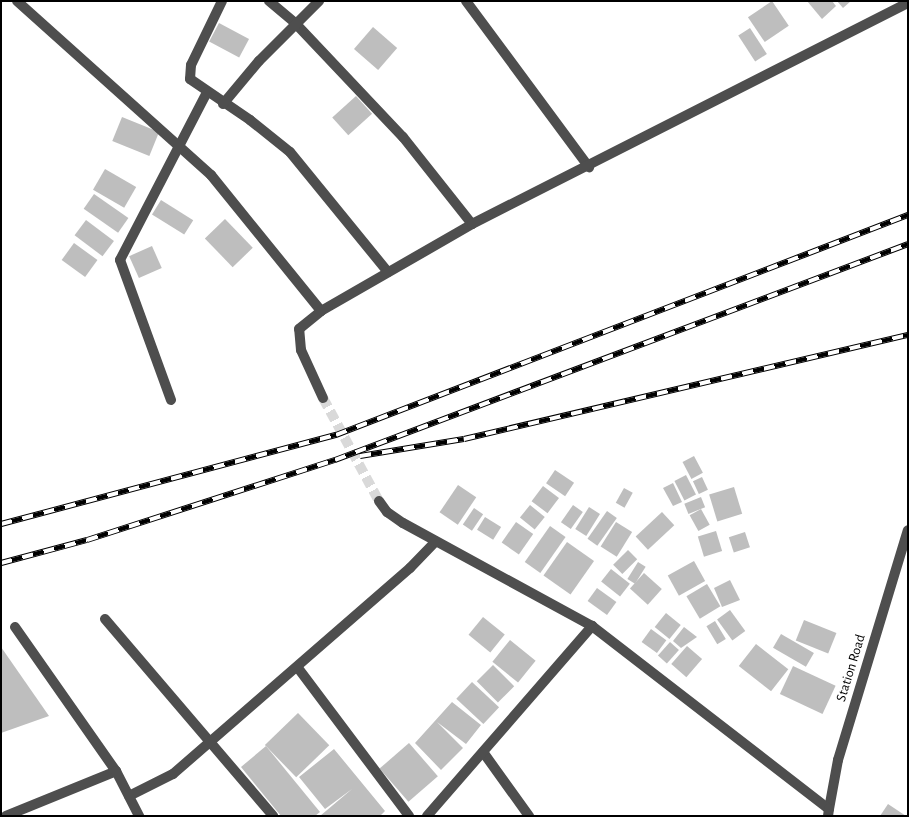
<!DOCTYPE html>
<html>
<head>
<meta charset="utf-8">
<style>
  body { margin:0 }
  #map { position:relative; width:909px; height:817px; overflow:hidden; background:#fff; font-family:"Alegreya Sans",sans-serif }
  div>[style] { position:absolute }
  .building>* { inset:0; background:#bebebe; transform-origin:0 0 }
  .tertiary-tunnel>* { height:10px; margin-top:-5px; transform-origin:0; background:repeating-linear-gradient(90deg,#d9d9d9 0 10px,transparent 0 15px) }
  .minor>* { height:10px; margin:-5px; padding:0 5px; transform-origin:5px; border-radius:5px; background:#4e4e4e }
  .tertiary>* { height:10px; margin:-5px; padding:0 5px; transform-origin:5px; border-radius:5px; background:#4e4e4e }
  .rail>* { height:5.5px; margin-top:-2.75px; transform-origin:0; background:repeating-linear-gradient(90deg,#fff 0 11px,#000 0 22px); box-sizing:border-box; border-block:1px solid #000 }
  span { translate:-50% -50%; white-space:nowrap; text-align:center; line-height:1.15; -webkit-text-stroke:4px #fff; paint-order:stroke }
  .street-label { font-size:14px; color:#000 }
  .frame { position:absolute; inset:0; border:2px solid #000; pointer-events:none }
</style>
</head>
<body>
<div id="map">
  <div class="building">
    <i style="left:772px;top:1px;width:30px;height:29px;rotate:56deg"></i>
    <i style="clip-path:polygon(807px 1px,832px 1px,836px 6px,822px 19px)"></i>
    <i style="clip-path:polygon(837px 1px,851px 1px,843px 8px)"></i>
    <i style="left:219px;top:23px;width:34px;height:21px;rotate:28deg"></i>
    <i style="left:373px;top:27px;width:32px;height:29px;rotate:41deg"></i>
    <i style="left:750px;top:28px;width:31px;height:14px;rotate:57deg"></i>
    <i style="left:356px;top:96px;width:24px;height:32px;rotate:48deg"></i>
    <i style="left:122px;top:117px;width:40px;height:26px;rotate:22deg"></i>
    <i style="left:105px;top:169px;width:36px;height:24px;rotate:30deg"></i>
    <i style="left:94px;top:194px;width:42px;height:18px;rotate:35deg"></i>
    <i style="left:161px;top:200px;width:38px;height:17px;rotate:32deg"></i>
    <i style="left:225px;top:219px;width:40px;height:28px;rotate:46deg"></i>
    <i style="left:86px;top:220px;width:35px;height:19px;rotate:37deg"></i>
    <i style="left:74px;top:243px;width:29px;height:21px;rotate:36deg"></i>
    <i style="left:152px;top:246px;width:24px;height:25px;rotate:66deg"></i>
    <i style="left:694px;top:456px;width:19px;height:13px;rotate:62deg"></i>
    <i style="left:555px;top:470px;width:23px;height:16px;rotate:34deg"></i>
    <i style="left:686px;top:475px;width:22px;height:13px;rotate:63deg"></i>
    <i style="left:702px;top:477px;width:14px;height:10px;rotate:65deg"></i>
    <i style="clip-path:polygon(673px 483px,682px 502px,673px 506px,663px 488px)"></i>
    <i style="left:458px;top:485px;width:22px;height:33px;rotate:34deg"></i>
    <i style="left:543px;top:486px;width:20px;height:19px;rotate:37deg"></i>
    <i style="left:734px;top:487px;width:28px;height:26px;rotate:73deg"></i>
    <i style="left:624px;top:488px;width:10px;height:17px;rotate:29deg"></i>
    <i style="left:701px;top:497px;width:11px;height:18px;rotate:68deg"></i>
    <i style="left:530px;top:505px;width:19px;height:16px;rotate:39deg"></i>
    <i style="left:573px;top:505px;width:12px;height:21px;rotate:35deg"></i>
    <i style="left:589px;top:507px;width:13px;height:26px;rotate:32deg"></i>
    <i style="left:474px;top:508px;width:11px;height:20px;rotate:34deg"></i>
    <i style="left:701px;top:509px;width:18px;height:13px;rotate:61deg"></i>
    <i style="left:607px;top:511px;width:12px;height:34px;rotate:35deg"></i>
    <i style="left:662px;top:512px;width:18px;height:36px;rotate:47deg"></i>
    <i style="left:485px;top:517px;width:19px;height:15px;rotate:32deg"></i>
    <i style="left:516px;top:522px;width:21px;height:25px;rotate:35deg"></i>
    <i style="left:616px;top:522px;width:19px;height:29px;rotate:32deg"></i>
    <i style="left:550px;top:526px;width:19px;height:44px;rotate:35deg"></i>
    <i style="left:716px;top:531px;width:21px;height:19px;rotate:73deg"></i>
    <i style="left:745px;top:532px;width:16px;height:17px;rotate:72deg"></i>
    <i style="left:567px;top:542px;width:33px;height:41px;rotate:35deg"></i>
    <i style="left:628px;top:550px;width:13px;height:21px;rotate:45deg"></i>
    <i style="left:694px;top:561px;width:23px;height:30px;rotate:61deg"></i>
    <i style="left:638px;top:562px;width:9px;height:20px;rotate:32deg"></i>
    <i style="left:611px;top:569px;width:24px;height:16px;rotate:38deg"></i>
    <i style="left:644px;top:573px;width:24px;height:21px;rotate:42deg"></i>
    <i style="clip-path:polygon(730px 580px,740px 600px,722px 607px,714px 588px)"></i>
    <i style="left:707px;top:584px;width:26px;height:24px;rotate:59deg"></i>
    <i style="left:597px;top:588px;width:24px;height:16px;rotate:36deg"></i>
    <i style="left:730px;top:610px;width:26px;height:16px;rotate:54deg"></i>
    <i style="left:666px;top:613px;width:19px;height:18px;rotate:39deg"></i>
    <i style="left:483px;top:617px;width:28px;height:23px;rotate:39deg"></i>
    <i style="left:804px;top:620px;width:35px;height:22px;rotate:22deg"></i>
    <i style="left:715px;top:621px;width:21px;height:10px;rotate:59deg"></i>
    <i style="clip-path:polygon(684px 627px,697px 637px,681px 648px,673px 641px)"></i>
    <i style="left:651px;top:629px;width:19px;height:16px;rotate:36deg"></i>
    <i style="left:781px;top:634px;width:38px;height:16px;rotate:30deg"></i>
    <i style="left:510px;top:640px;width:33px;height:28px;rotate:39deg"></i>
    <i style="left:670px;top:642px;width:12px;height:18px;rotate:42deg"></i>
    <i style="left:756px;top:644px;width:41px;height:28px;rotate:38deg"></i>
    <i style="left:687px;top:646px;width:20px;height:24px;rotate:41deg"></i>
    <i style="clip-path:polygon(1px 647px,49px 716px,1px 733px)"></i>
    <i style="left:493px;top:665px;width:30px;height:23px;rotate:45deg"></i>
    <i style="left:793px;top:666px;width:47px;height:31px;rotate:25deg"></i>
    <i style="left:472px;top:682px;width:37px;height:23px;rotate:43deg"></i>
    <i style="clip-path:polygon(452px 702px,481px 725px,466px 744px,437px 722px,463px 748px,441px 770px,415px 743px)"></i>
    <i style="left:298px;top:713px;width:45px;height:46px;rotate:46deg"></i>
    <i style="left:409px;top:743px;width:44px;height:39px;rotate:49deg"></i>
    <i style="clip-path:polygon(266px 746px,320px 812px,315px 816px,281px 816px,241px 767px)"></i>
    <i style="clip-path:polygon(334px 749px,385px 811px,380px 816px,320px 816px,352px 789px,325px 809px,299px 777px)"></i>
    <i style="clip-path:polygon(888px 804px,906px 816px,880px 816px)"></i>
  </div>
  <div class="tertiary-tunnel">
    <i style="left:323px;top:398px;width:117px;rotate:61.5deg"></i>
  </div>
  <div class="minor">
    <i style="left:17px;top:1px;width:261px;rotate:41.9deg"></i>
    <i style="left:211px;top:175px;width:175px;rotate:51deg"></i>
    <i style="left:222px;top:1px;width:71px;rotate:115.8deg"></i>
    <i style="left:191px;top:65px;width:14px;rotate:94deg"></i>
    <i style="left:190px;top:79px;width:73px;rotate:34.3deg"></i>
    <i style="left:250px;top:120px;width:51px;rotate:38.7deg"></i>
    <i style="left:290px;top:152px;width:155px;rotate:50.8deg"></i>
    <i style="left:269px;top:1px;width:35px;rotate:40deg"></i>
    <i style="left:296px;top:24px;width:156px;rotate:46.6deg"></i>
    <i style="left:403px;top:137px;width:111px;rotate:51.6deg"></i>
    <i style="left:466px;top:1px;width:207px;rotate:53.5deg"></i>
    <i style="left:223px;top:104px;width:56px;rotate:-50.1deg"></i>
    <i style="left:259px;top:61px;width:85px;rotate:-45deg"></i>
    <i style="left:171px;top:400px;width:149px;rotate:-110deg"></i>
    <i style="left:120px;top:260px;width:189px;rotate:-62.6deg"></i>
    <i style="left:105px;top:619px;width:259px;rotate:49.5deg"></i>
    <i style="left:15px;top:627px;width:176px;rotate:55deg"></i>
    <i style="left:298px;top:668px;width:185px;rotate:53.1deg"></i>
    <i style="left:483px;top:752px;width:79px;rotate:54.3deg"></i>
    <i style="left:129px;top:796px;width:49px;rotate:-26.6deg"></i>
    <i style="left:173px;top:774px;width:314px;rotate:-41deg"></i>
    <i style="left:410px;top:568px;width:37px;rotate:-46deg"></i>
    <i style="left:829px;top:809px;width:50px;rotate:-79.6deg"></i>
    <i style="left:838px;top:760px;width:240px;rotate:-73.1deg"></i>
    <i style="left:6px;top:816px;width:119px;rotate:-22.2deg"></i>
    <i style="left:116px;top:771px;width:51px;rotate:62.9deg"></i>
    <i style="left:427px;top:816px;width:252px;rotate:-49deg"></i>
  </div>
  <div class="tertiary">
    <i style="left:323px;top:398px;width:53px;rotate:-114.6deg"></i>
    <i style="left:301px;top:350px;width:21px;rotate:-95deg"></i>
    <i style="left:299px;top:329px;width:28px;rotate:-39deg"></i>
    <i style="left:321px;top:311px;width:174px;rotate:-29.9deg"></i>
    <i style="left:472px;top:224px;width:489px;rotate:-26.9deg"></i>
    <i style="left:379px;top:501px;width:14px;rotate:54deg"></i>
    <i style="left:387px;top:512px;width:19px;rotate:35deg"></i>
    <i style="left:403px;top:523px;width:215px;rotate:28.6deg"></i>
    <i style="left:592px;top:626px;width:299px;rotate:37.7deg"></i>
    <i style="left:829px;top:809px;width:7px;rotate:98deg"></i>
  </div>
  <div class="rail">
    <i style="left:360px;top:456px;width:105px;rotate:-9.3deg"></i>
    <i style="left:464px;top:439px;width:456px;rotate:-13.2deg"></i>
    <i style="left:1px;top:524px;width:347px;rotate:-14.9deg"></i>
    <i style="left:336px;top:435px;width:613px;rotate:-21.04deg"></i>
    <i style="left:1px;top:563px;width:89px;rotate:-15deg"></i>
    <i style="left:87px;top:540px;width:261px;rotate:-17.9deg"></i>
    <i style="left:335px;top:460px;width:612px;rotate:-20.65deg"></i>
  </div>
  <div class="street-label">
    <span style="left:851px;top:668px;rotate:-73deg">Station Road</span>
  </div>
  <div class="frame"></div>
</div>
</body>
</html>
